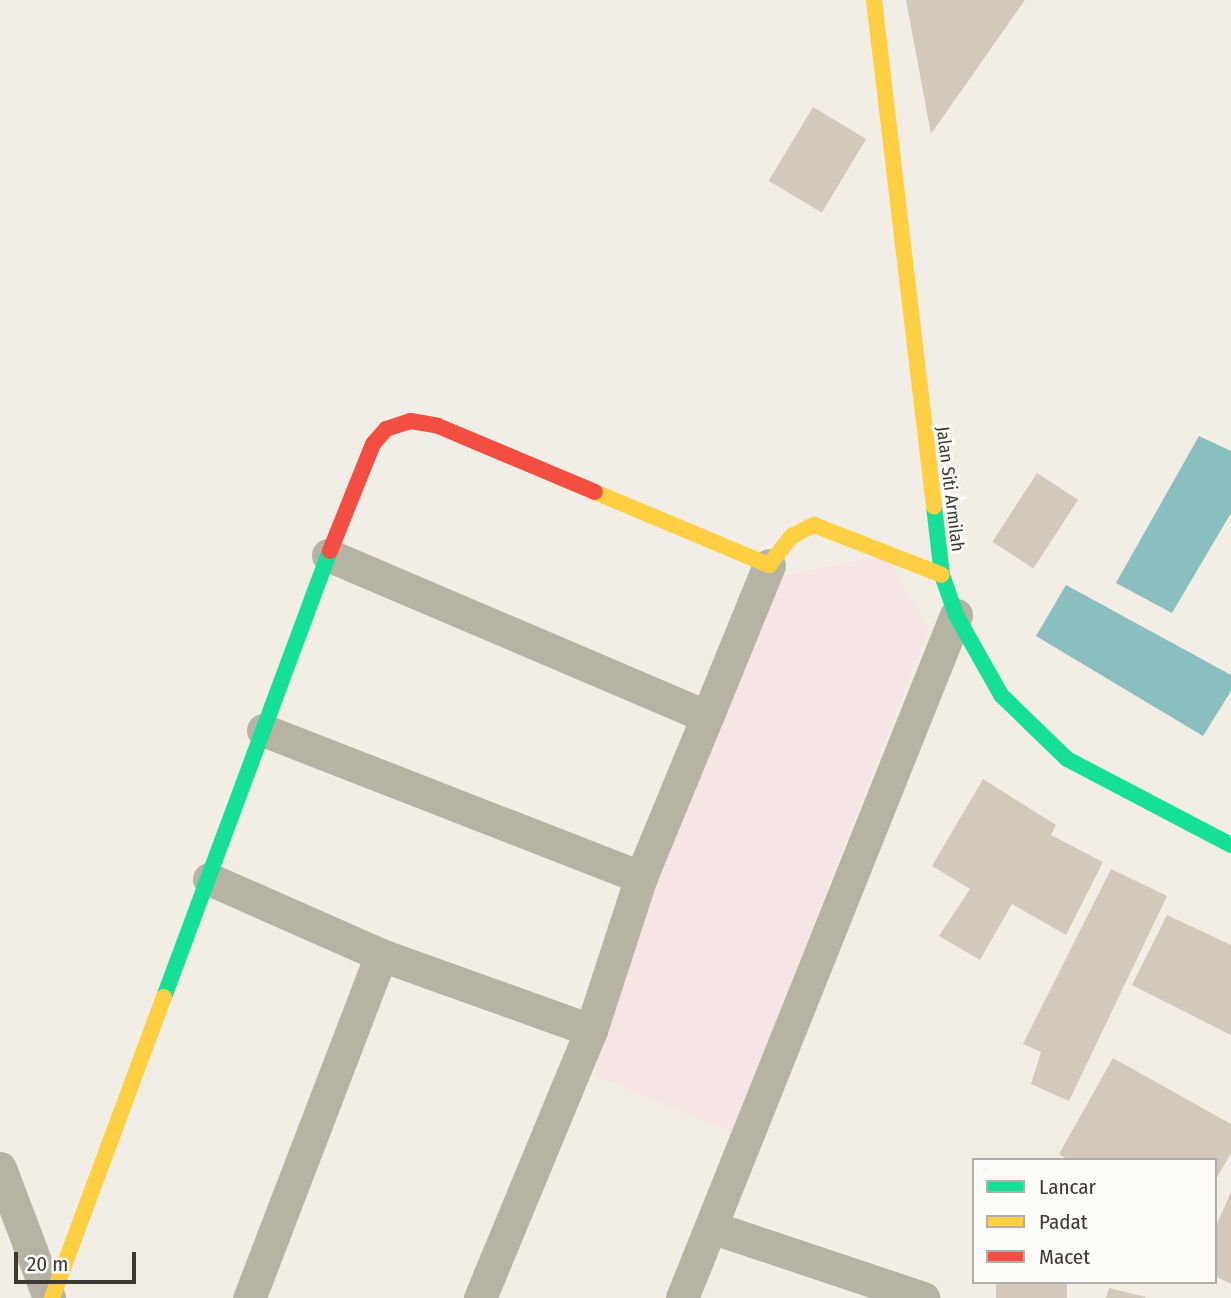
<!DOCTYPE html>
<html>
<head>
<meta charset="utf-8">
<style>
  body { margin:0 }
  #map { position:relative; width:1231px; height:1298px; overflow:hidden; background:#f2ede5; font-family:"Fira Sans Condensed",sans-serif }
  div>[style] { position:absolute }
  .medical>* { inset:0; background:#f5e5e5 }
  .water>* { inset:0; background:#8abebf }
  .building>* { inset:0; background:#d2c9bc; transform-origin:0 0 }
  .street>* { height:33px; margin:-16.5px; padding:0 16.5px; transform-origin:16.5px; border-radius:16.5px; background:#b6b2a4 }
  .fast>* { height:16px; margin:-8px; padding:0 8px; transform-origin:8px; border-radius:8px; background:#16e098 }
  .slow>* { height:16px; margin:-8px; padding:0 8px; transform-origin:8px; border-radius:8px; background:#ffcf43 }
  .jam>* { height:16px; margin:-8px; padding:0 8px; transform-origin:8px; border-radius:8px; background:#f24e42 }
  span { translate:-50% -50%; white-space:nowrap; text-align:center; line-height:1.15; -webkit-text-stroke:6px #fefcf9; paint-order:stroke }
  .street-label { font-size:18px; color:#3d3933 }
  .legend { position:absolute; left:972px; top:1158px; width:245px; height:126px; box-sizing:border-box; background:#fefcf9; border:2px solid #b1aeaa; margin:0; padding:9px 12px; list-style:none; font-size:21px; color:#3d3933 }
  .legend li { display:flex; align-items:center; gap:14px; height:35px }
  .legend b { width:35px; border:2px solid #b1aeaa }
  .scale { position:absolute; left:14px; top:1252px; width:122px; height:32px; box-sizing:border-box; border:4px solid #3d3933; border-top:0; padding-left:9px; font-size:21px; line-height:24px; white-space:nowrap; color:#3d3933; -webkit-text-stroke:5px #fefcf9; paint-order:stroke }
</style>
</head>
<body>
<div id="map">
  <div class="medical">
    <i style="clip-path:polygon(885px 555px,929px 629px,732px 1132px,594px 1075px,655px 884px,782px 576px)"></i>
  </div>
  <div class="water">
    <i style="clip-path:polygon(1199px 436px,1231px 451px,1231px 513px,1172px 613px,1116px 583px)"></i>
    <i style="clip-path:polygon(1066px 585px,1231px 675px,1231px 691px,1203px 736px,1036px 636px)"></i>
  </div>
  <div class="building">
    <i style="clip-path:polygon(906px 0,1025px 0,931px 134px)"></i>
    <i style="left:813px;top:107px;width:62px;height:86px;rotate:31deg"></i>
    <i style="left:1037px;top:473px;width:49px;height:82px;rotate:33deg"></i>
    <i style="clip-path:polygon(983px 779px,1056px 825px,1051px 835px,1103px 862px,1066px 935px,1012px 904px,980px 960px,939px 936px,970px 889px,932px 866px)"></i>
    <i style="clip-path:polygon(1111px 869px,1167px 896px,1069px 1101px,1031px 1084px,1041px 1052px,1023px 1044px)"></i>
    <i style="clip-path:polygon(1167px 915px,1231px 945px,1231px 1035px,1132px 985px)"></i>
    <i style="clip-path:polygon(1113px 1058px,1231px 1124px,1231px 1153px,1215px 1181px,1215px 1160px,1068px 1160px,1059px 1154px)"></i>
    <i style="clip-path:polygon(1231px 1192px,1231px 1284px,1215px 1276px,1215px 1228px)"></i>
    <i style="left:996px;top:1282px;width:71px;height:17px"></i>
    <i style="clip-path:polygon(1109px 1288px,1146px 1297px,1145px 1298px,1106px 1298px)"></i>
  </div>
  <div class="street">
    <i style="left:328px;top:555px;width:412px;rotate:23.1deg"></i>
    <i style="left:707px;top:717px;width:164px;rotate:-67.8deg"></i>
    <i style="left:263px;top:730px;width:406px;rotate:21.3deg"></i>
    <i style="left:209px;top:879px;width:188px;rotate:23.8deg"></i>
    <i style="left:381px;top:955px;width:368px;rotate:111deg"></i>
    <i style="left:381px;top:955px;width:223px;rotate:19.7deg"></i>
    <i style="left:0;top:1168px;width:139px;rotate:69.3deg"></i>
    <i style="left:711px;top:1227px;width:224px;rotate:18.5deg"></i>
    <i style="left:480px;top:1298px;width:290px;rotate:-67.5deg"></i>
    <i style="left:591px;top:1030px;width:161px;rotate:-71.9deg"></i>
    <i style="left:641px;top:877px;width:173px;rotate:-67.6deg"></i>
    <i style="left:682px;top:1298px;width:736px;rotate:-68.14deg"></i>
  </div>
  <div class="fast">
    <i style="left:934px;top:506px;width:69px;rotate:83.4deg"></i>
    <i style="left:942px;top:575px;width:42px;rotate:70.7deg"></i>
    <i style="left:956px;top:615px;width:92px;rotate:60.6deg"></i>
    <i style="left:1001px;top:695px;width:92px;rotate:44.1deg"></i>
    <i style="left:1067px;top:759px;width:185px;rotate:27.7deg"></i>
    <i style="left:164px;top:997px;width:476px;rotate:-69.6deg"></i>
  </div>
  <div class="slow">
    <i style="left:874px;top:0;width:510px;rotate:83.24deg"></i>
    <i style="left:595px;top:492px;width:189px;rotate:22.8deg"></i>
    <i style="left:769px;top:565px;width:37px;rotate:-52deg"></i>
    <i style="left:792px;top:536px;width:25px;rotate:-27deg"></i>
    <i style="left:814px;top:525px;width:137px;rotate:21.3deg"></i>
    <i style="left:52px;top:1298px;width:321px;rotate:-69.6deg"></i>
  </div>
  <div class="jam">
    <i style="left:330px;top:551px;width:115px;rotate:-68.1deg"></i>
    <i style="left:373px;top:444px;width:20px;rotate:-49deg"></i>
    <i style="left:386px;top:429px;width:26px;rotate:-18deg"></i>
    <i style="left:411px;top:421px;width:27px;rotate:10deg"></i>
    <i style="left:438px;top:426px;width:170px;rotate:22.8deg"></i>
  </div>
  <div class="street-label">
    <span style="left:950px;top:489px;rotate:83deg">Jalan Siti Armilah</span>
  </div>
  <ul class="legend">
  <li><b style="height:9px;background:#16e098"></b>Lancar</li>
  <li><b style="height:9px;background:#ffcf43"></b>Padat</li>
  <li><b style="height:9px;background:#f24e42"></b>Macet</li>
  </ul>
  <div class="scale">20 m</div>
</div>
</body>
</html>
